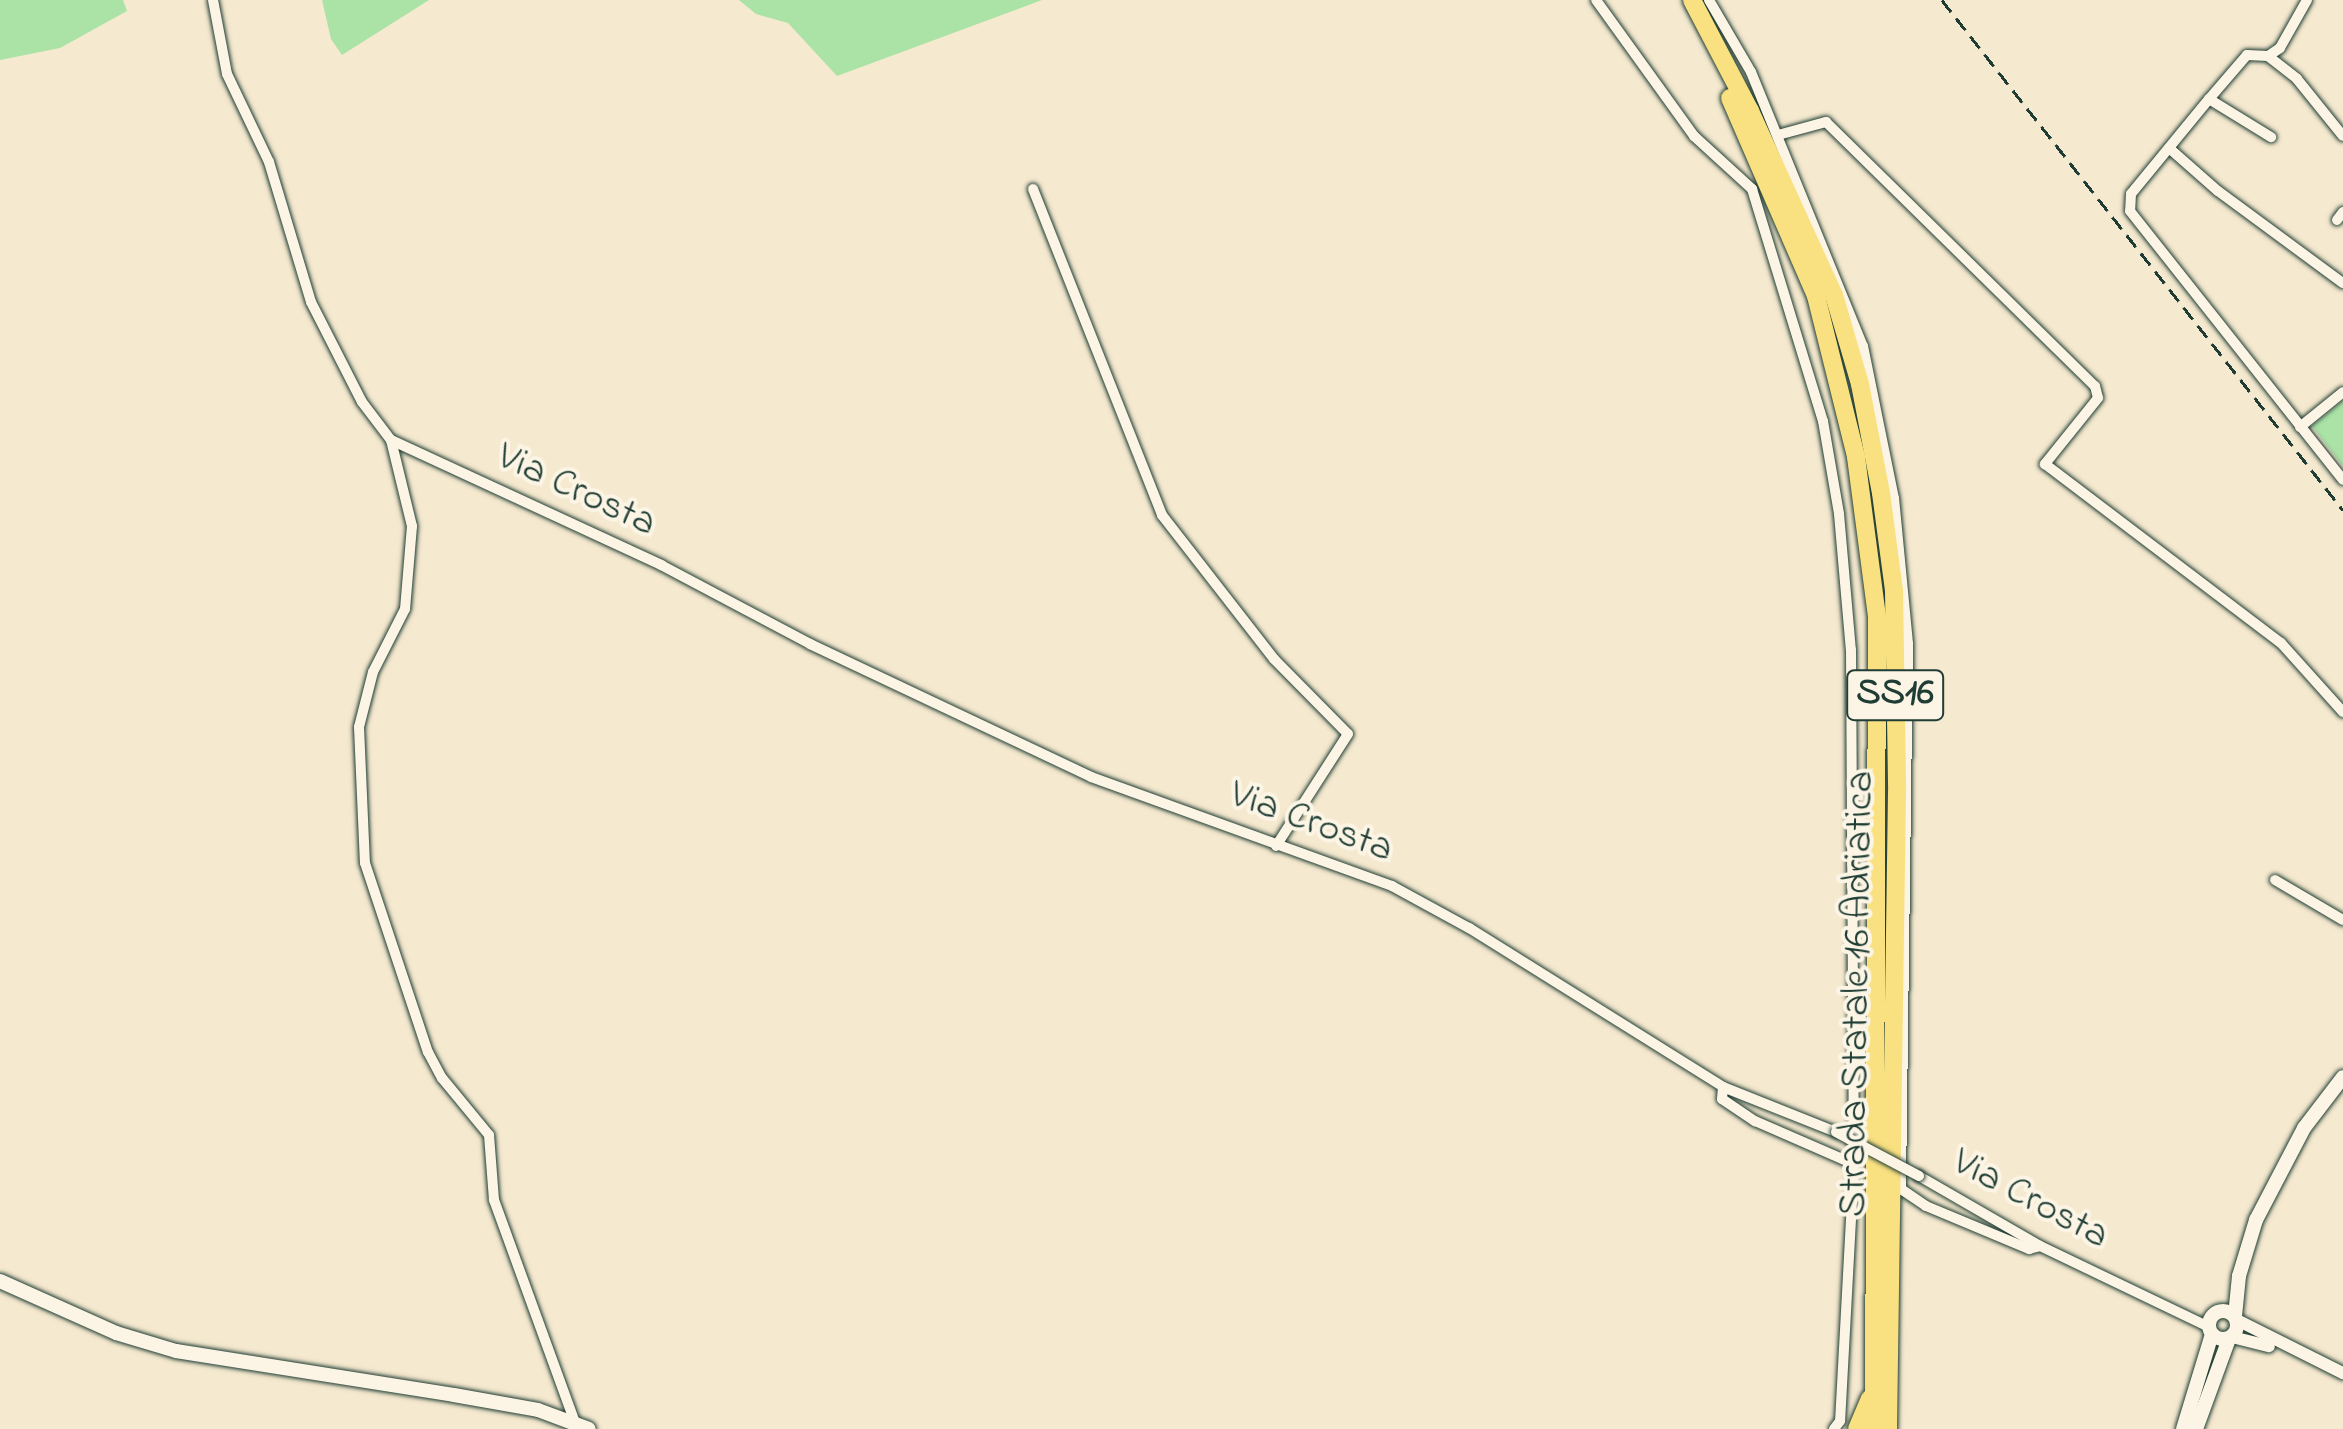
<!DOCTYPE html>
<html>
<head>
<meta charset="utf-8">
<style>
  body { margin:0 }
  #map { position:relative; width:2343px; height:1429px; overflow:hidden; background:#f5e9cf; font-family:"Indie Flower",sans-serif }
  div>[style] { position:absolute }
  .green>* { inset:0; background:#abe2a6 }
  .roads { filter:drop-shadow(0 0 2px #1f3d34) drop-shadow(0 0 2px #1f3d34) }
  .minor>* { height:10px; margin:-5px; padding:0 5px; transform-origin:5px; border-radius:5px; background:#fcf5e5 }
  .tertiary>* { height:12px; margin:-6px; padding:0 6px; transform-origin:6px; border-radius:6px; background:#fcf5e5 }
  .secondary>* { height:14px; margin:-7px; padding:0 7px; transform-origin:7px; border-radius:7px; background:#fcf5e5 }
  .secondary>.ring { margin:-7px; padding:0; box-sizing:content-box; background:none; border:14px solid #fcf5e5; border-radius:50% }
  .trunk>* { height:18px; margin:-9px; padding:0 9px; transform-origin:9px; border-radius:9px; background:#f9e181 }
  .rail>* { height:2.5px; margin-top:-1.25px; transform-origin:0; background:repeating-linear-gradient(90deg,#1f3d34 0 15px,transparent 0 23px) }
  .bridges { filter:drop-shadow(0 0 2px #1f3d34) drop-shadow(0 0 2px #1f3d34) }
  .minor-bridge>* { height:10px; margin:-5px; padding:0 5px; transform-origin:5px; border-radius:5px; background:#fcf5e5 }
  span { translate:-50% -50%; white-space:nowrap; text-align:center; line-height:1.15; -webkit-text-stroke:8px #fcf5e5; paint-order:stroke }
  .shield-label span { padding:2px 8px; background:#fcf5e5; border:2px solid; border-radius:8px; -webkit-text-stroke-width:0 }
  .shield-label { font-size:38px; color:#1f3d34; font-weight:700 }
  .street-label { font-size:40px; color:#1f3d34 }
</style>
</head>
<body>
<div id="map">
  <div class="green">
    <i style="clip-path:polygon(0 0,123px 0,127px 11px,60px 48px,0 60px)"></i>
    <i style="clip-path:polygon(322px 0,429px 0,342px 55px,331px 39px)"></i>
    <i style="clip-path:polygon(739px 0,1042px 0,837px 76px,788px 23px,756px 14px)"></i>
    <i style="clip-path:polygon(2343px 401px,2343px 466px,2312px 426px)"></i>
  </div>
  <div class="roads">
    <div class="minor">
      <i style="left:213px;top:0;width:75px;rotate:79.3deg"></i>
      <i style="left:227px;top:74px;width:98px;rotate:64.5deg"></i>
      <i style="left:269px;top:162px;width:146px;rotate:73.3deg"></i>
      <i style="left:311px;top:302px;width:112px;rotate:63deg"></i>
      <i style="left:362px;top:402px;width:48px;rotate:52.7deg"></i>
      <i style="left:391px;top:440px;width:89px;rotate:76.3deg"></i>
      <i style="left:412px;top:526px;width:83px;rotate:94.8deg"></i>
      <i style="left:405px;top:609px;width:71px;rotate:116.9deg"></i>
      <i style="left:373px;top:672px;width:57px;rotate:104.3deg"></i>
      <i style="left:359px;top:727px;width:136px;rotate:87.5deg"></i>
      <i style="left:365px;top:863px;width:199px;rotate:71.6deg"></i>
      <i style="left:428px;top:1052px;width:30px;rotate:62deg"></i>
      <i style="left:442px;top:1078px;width:74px;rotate:50.5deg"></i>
      <i style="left:489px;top:1135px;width:65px;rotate:85.6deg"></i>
      <i style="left:494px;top:1200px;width:243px;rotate:70deg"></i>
      <i style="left:1596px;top:0;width:168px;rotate:54.2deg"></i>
      <i style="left:1694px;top:136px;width:79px;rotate:42.4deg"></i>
      <i style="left:1752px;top:189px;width:243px;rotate:73deg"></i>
      <i style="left:1823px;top:421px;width:94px;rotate:80.2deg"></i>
      <i style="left:1839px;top:514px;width:137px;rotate:85deg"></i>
      <i style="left:1851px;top:650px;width:514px;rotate:89.67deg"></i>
      <i style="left:1854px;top:1164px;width:257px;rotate:93.1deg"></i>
      <i style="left:1840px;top:1421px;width:10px;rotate:127deg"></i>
      <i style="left:1709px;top:0;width:83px;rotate:59.7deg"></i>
      <i style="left:1751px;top:72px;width:296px;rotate:67.8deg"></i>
      <i style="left:1863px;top:346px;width:155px;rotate:78.5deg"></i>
      <i style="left:1894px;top:498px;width:147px;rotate:84.5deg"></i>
      <i style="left:1908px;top:644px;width:545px;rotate:90.74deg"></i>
      <i style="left:1901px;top:1189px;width:30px;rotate:34deg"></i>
      <i style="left:1926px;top:1206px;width:112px;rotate:22.7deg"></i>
      <i style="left:2029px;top:1249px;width:11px;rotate:-15deg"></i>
      <i style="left:2307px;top:0;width:55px;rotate:119.4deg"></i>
      <i style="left:2280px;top:48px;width:14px;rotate:146deg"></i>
      <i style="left:2268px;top:56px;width:21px;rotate:-177deg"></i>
      <i style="left:2247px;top:55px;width:58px;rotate:130.8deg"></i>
      <i style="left:2209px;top:99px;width:123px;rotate:129.4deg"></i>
      <i style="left:2131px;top:194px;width:17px;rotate:93deg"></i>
      <i style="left:2130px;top:211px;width:343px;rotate:51.6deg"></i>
      <i style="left:2268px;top:56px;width:37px;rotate:38deg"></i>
      <i style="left:2297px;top:79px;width:73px;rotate:51.1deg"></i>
      <i style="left:2209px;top:99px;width:73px;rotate:31.5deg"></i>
      <i style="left:1778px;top:135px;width:50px;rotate:-15.2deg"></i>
      <i style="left:1826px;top:122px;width:377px;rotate:44.5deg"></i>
      <i style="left:2095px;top:386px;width:12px;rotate:76deg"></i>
      <i style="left:2098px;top:398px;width:85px;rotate:128.8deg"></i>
      <i style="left:2045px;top:464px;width:296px;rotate:37.2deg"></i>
      <i style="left:2281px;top:643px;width:93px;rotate:48.1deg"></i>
      <i style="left:2169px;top:148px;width:65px;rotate:41.3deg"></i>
      <i style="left:2218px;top:191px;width:155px;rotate:36.4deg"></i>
      <i style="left:1033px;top:189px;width:351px;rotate:68.4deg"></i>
      <i style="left:1162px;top:515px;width:182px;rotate:52.1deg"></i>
      <i style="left:1274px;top:659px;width:105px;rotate:45.4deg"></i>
      <i style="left:1348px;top:734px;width:133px;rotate:122.7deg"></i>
      <i style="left:2337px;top:220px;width:10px;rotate:-53deg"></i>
      <i style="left:2300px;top:427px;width:55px;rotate:-39.1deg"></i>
      <i style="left:391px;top:440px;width:298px;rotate:24.8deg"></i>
      <i style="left:661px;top:565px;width:169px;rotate:27.9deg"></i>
      <i style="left:810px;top:644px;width:311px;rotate:25.3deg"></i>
      <i style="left:1091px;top:777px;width:320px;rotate:19.9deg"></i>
      <i style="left:1392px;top:886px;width:88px;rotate:28.6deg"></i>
      <i style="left:1469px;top:928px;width:300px;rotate:32deg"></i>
      <i style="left:1723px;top:1087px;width:122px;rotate:21.7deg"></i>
      <i style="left:2275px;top:880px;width:79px;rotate:30.5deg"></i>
      <i style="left:1723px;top:1087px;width:12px;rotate:95deg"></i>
      <i style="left:1722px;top:1099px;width:40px;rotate:34deg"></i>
      <i style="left:1755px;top:1121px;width:108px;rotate:23.5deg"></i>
      <i style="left:1919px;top:1176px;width:140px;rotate:30deg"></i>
      <i style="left:2040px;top:1246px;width:187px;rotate:25.6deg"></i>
    </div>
    <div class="tertiary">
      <i style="left:2237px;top:1320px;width:119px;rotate:26.6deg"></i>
      <i style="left:2232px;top:1337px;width:38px;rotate:14deg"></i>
    </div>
    <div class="secondary">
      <i style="left:0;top:1281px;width:127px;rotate:24.1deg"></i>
      <i style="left:116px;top:1333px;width:63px;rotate:16.7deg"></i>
      <i style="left:176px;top:1351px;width:281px;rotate:9deg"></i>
      <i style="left:454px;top:1395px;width:85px;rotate:10.1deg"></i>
      <i style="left:538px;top:1410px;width:54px;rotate:20.4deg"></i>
      <i class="ring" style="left:2209px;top:1311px;width:14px;height:14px"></i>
      <i style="left:2235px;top:1316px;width:40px;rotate:-84.3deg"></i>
      <i style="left:2239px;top:1276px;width:59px;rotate:-73.1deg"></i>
      <i style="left:2256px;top:1220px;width:104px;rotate:-62.4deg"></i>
      <i style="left:2304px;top:1128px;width:64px;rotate:-52.6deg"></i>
      <i style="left:2183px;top:1429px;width:99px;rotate:-73deg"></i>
      <i style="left:2196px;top:1429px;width:96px;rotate:-69.9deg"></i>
    </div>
    <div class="trunk">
      <i style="left:1692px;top:0;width:125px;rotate:62.4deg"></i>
      <i style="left:1750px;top:111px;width:202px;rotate:65.5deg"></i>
      <i style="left:1834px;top:295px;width:93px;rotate:73.7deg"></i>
      <i style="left:1860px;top:384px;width:111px;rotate:79.1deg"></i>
      <i style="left:1881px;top:493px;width:99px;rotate:82.4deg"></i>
      <i style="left:1894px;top:591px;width:201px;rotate:89.1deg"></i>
      <i style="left:1897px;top:792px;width:637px;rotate:90.81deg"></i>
      <i style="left:1730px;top:98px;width:216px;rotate:66.5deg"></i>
      <i style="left:1816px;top:296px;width:166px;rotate:76deg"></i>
      <i style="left:1856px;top:457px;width:161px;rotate:82.5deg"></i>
      <i style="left:1877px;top:617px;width:812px;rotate:90.21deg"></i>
      <i style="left:1857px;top:1429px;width:33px;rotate:-67deg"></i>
    </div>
  </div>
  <div class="rail">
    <i style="left:1942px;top:0;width:649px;rotate:51.82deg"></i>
  </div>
  <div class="bridges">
    <div class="minor-bridge">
      <i style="left:1836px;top:1132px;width:94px;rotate:27.9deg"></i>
    </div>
  </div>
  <div class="shield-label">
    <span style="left:1895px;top:695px">SS16</span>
  </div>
  <div class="street-label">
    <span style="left:576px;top:491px;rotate:25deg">Via Crosta</span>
    <span style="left:1311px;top:823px;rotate:20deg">Via Crosta</span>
    <span style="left:1858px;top:994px;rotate:-89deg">Strada Statale 16 Adriatica</span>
    <span style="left:2030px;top:1200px;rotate:28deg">Via Crosta</span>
  </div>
</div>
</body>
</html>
